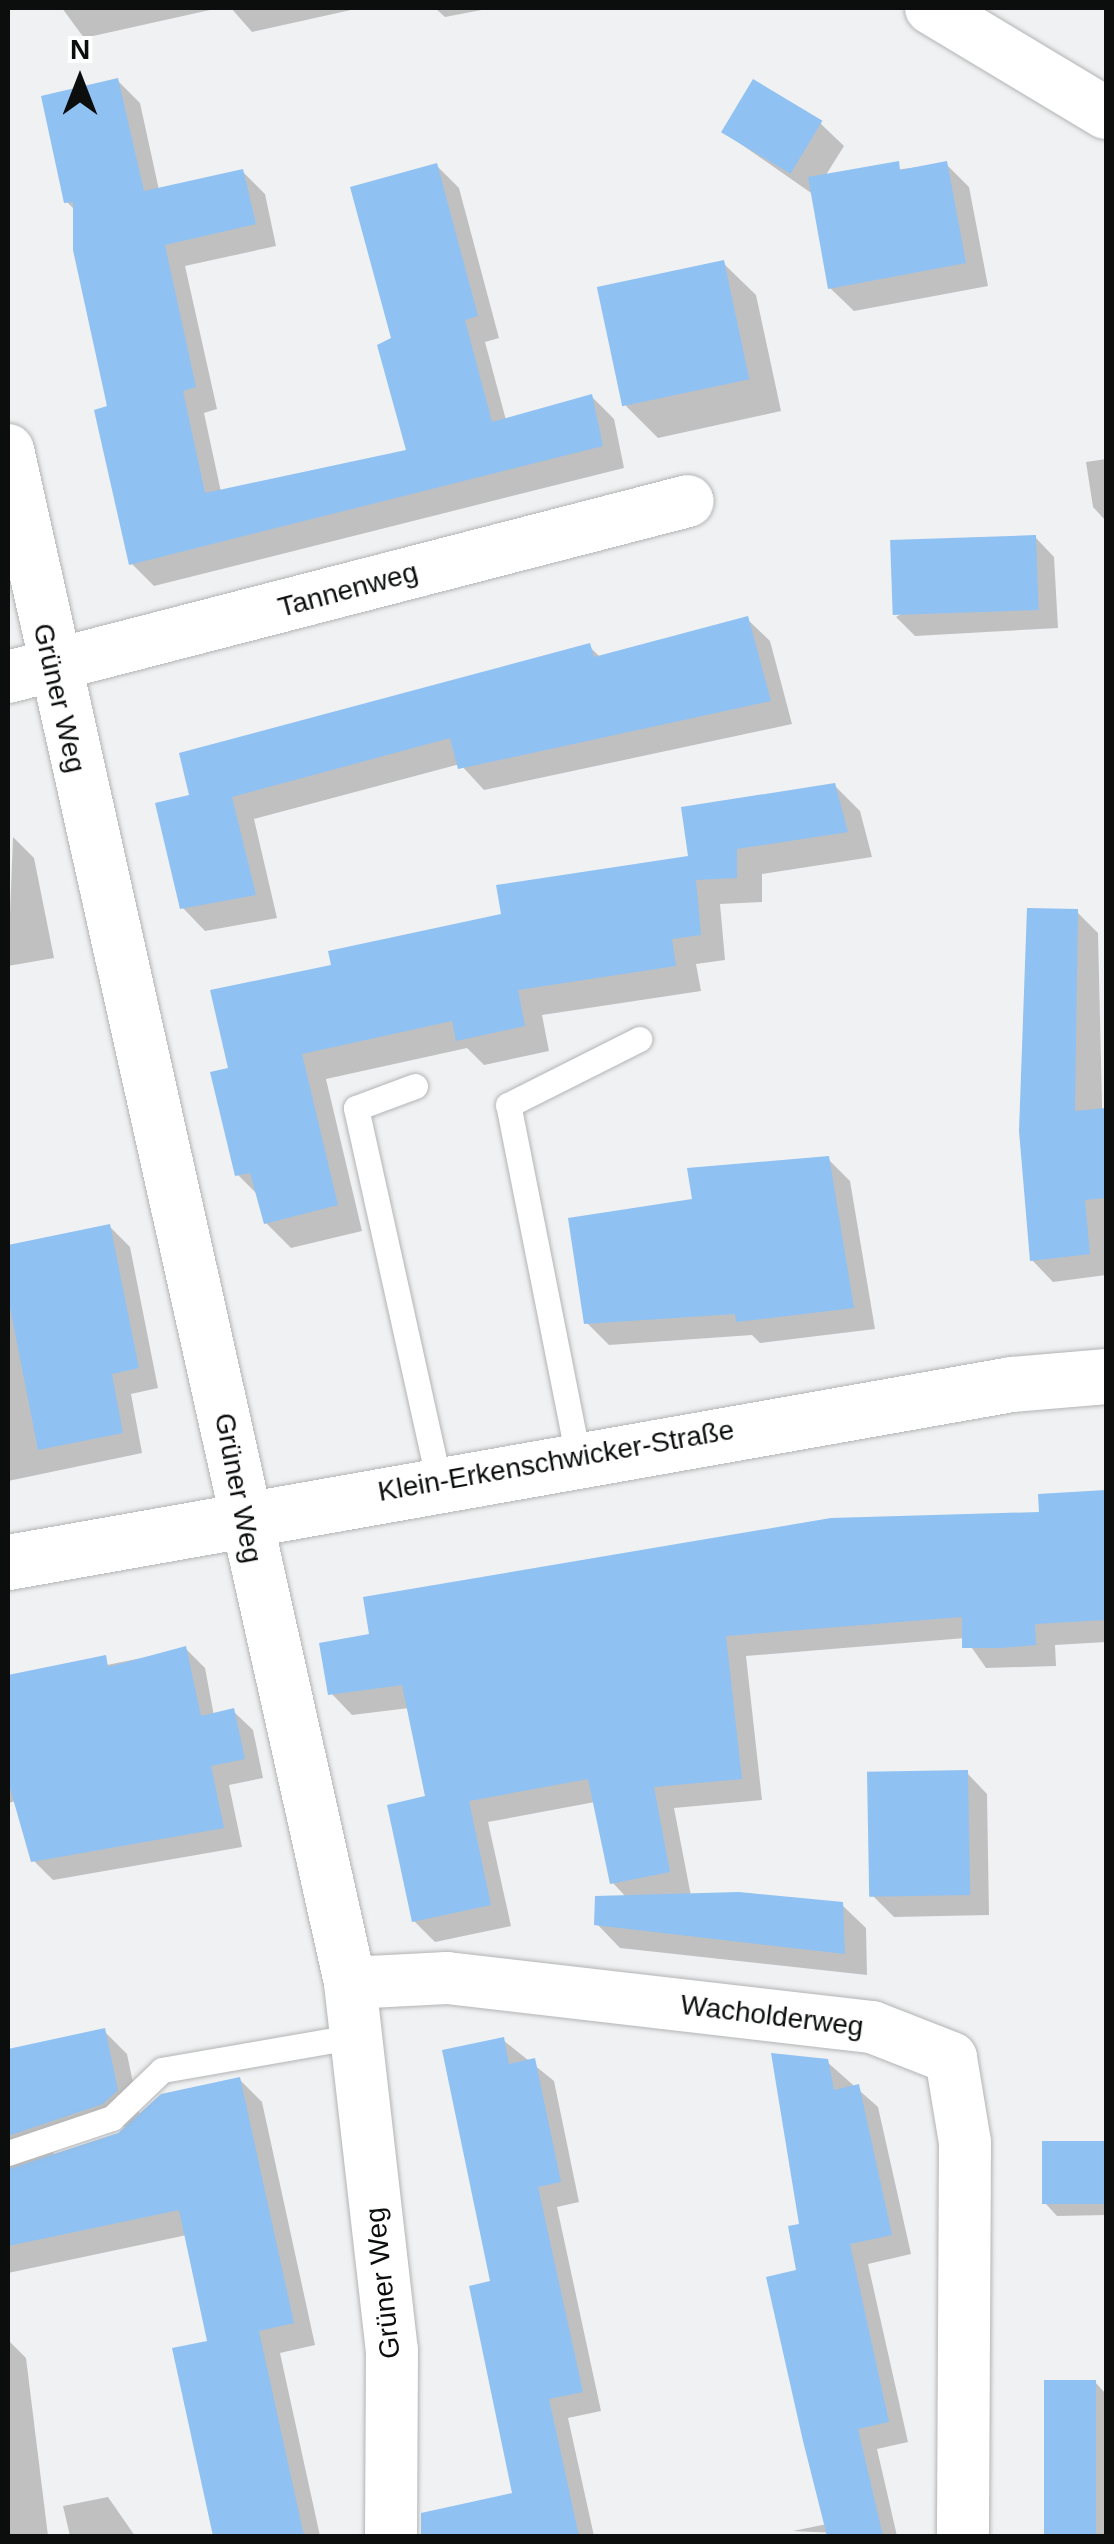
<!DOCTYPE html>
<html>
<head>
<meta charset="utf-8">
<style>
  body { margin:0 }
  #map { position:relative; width:1114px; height:2544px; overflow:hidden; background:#f0f1f2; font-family:Helvetica,sans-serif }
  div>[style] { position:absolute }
  .shadow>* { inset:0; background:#0003 }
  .building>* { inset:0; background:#8fc1f2; transform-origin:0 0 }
  .roads { filter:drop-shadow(0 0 2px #b3b4b5) drop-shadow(0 0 2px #b3b4b5) }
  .service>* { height:25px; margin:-12.5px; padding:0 12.5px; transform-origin:12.5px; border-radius:12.5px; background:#fff }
  .minor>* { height:52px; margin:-26px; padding:0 26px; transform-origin:26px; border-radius:26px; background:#fff }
  .tertiary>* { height:55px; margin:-27.5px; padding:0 27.5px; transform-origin:27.5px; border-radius:27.5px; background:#fff }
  span { translate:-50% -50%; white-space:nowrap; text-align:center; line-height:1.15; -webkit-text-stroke:8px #fff; paint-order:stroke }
  .street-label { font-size:28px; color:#0c0d0d }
  .frame { position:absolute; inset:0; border:10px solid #0c0d0d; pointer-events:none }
  .north { position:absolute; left:30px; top:30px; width:100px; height:100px; -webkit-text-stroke:8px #fff; paint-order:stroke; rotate:0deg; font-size:28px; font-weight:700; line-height:40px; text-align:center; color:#0c0d0d }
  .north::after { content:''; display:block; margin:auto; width:35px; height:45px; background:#0c0d0d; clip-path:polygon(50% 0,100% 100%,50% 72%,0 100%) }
</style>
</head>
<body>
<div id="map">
  <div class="shadow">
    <i style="clip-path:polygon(62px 8px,219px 8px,84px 38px)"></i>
    <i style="clip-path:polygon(231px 8px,360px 8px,252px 32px)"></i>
    <i style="clip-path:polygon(435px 8px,492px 8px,445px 17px)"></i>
    <i style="clip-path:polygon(118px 81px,140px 103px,159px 190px,243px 172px,265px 194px,276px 246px,185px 266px,217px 409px,204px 413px,221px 492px,409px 451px,394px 339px,437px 166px,459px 188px,499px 338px,485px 342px,506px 420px,592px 397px,614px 419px,624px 468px,154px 586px,132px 564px,76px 211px,67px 202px)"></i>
    <i style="clip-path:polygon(820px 123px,844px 146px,824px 178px,946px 164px,969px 187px,988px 286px,854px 311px,830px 288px,814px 195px,725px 133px)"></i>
    <i style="clip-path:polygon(723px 263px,756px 295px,781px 411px,658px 438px,626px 406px)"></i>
    <i style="clip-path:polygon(1106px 459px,1106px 521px,1093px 507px,1086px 462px)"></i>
    <i style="clip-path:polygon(1035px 537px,1054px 557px,1058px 628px,915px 636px,896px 617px)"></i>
    <i style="clip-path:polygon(747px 619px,770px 641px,792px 724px,484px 790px,460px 764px,254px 819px,277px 918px,205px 931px,183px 908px,192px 797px,589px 646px,601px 658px)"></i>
    <i style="clip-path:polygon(835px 786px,860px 811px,872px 857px,762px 874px,762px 902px,720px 904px,725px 960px,696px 964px,701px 991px,542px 1015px,549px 1051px,484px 1065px,467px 1048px,326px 1079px,362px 1231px,291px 1248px,266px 1223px,259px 1196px,238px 1175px,231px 1070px,333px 967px,691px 858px)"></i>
    <i style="clip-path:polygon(13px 837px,34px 858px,54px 958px,8px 966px)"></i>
    <i style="clip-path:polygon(1077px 912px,1098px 933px,1106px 1275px,1053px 1282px,1032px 1260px)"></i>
    <i style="clip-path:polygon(828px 1159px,850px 1181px,875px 1329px,760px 1343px,752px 1335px,609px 1345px,587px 1323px,695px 1202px)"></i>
    <i style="clip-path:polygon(110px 1227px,130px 1247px,158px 1388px,131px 1394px,142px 1453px,8px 1481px,8px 1264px,58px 1254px)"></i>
    <i style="clip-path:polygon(1106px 1493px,1106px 1642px,1055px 1645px,1056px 1666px,986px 1668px,965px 1638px,746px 1656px,762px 1800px,674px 1808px,691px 1896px,842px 1905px,866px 1928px,867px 1975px,620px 1948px,597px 1924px,627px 1898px,612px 1882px,595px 1802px,488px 1822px,511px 1926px,435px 1942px,414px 1921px,428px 1798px,409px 1708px,352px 1715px,331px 1693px,1041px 1515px,1040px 1496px)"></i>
    <i style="clip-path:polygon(186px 1649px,205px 1668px,214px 1716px,233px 1711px,253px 1730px,263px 1778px,229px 1785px,242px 1847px,53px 1880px,34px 1861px,21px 1800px,8px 1803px,8px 1685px)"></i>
    <i style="clip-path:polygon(967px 1773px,987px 1794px,989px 1915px,894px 1917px,873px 1896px)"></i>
    <i style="clip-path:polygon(evenodd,104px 2031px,127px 2054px,140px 2116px,239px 2079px,262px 2102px,315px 2345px,280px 2353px,320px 2536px,216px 2536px,175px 2350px,210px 2343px,187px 2235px,8px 2273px,8px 2051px,104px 2031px,132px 2124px,119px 2135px,55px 2156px,53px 2152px,132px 2124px)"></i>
    <i style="clip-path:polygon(503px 2040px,554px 2081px,579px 2202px,557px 2207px,601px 2411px,568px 2418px,594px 2536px,491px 2536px,483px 2502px,514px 2495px,493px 2283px)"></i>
    <i style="clip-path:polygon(826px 2061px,878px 2107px,911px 2254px,868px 2264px,908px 2442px,877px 2449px,897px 2536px,793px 2531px,827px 2524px,799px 2272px)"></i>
    <i style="clip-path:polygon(1106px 2143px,1106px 2215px,1057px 2216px,1046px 2204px,1044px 2145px)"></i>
    <i style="clip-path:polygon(8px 2340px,26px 2358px,48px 2536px,8px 2536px)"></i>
    <i style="clip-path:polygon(1095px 2382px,1106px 2394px,1105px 2536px,1045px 2536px,1047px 2384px)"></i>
    <i style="clip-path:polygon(108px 2497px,135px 2536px,70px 2536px,63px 2506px)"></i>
  </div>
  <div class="building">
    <i style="clip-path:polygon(118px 78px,144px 191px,243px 169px,256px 224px,165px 245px,196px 387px,183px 391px,205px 493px,406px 450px,377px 345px,391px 338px,350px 187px,437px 163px,478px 316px,465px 320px,492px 422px,592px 394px,603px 446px,129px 565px,94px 410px,107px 406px,73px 250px,73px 202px,64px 203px,41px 96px)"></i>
    <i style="left:753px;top:79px;width:81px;height:62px;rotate:31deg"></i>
    <i style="clip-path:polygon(899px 161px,900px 170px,947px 161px,966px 263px,828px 289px,808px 177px)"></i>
    <i style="left:724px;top:260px;width:122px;height:130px;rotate:78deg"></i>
    <i style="left:1036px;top:535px;width:75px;height:146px;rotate:88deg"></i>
    <i style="clip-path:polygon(748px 616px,771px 701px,458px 769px,450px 738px,232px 797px,256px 895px,180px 909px,155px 803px,189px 795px,179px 753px,590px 643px,594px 657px)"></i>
    <i style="clip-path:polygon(835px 783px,848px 832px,737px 849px,737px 878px,696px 880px,701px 935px,672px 939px,676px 966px,518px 990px,525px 1026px,456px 1041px,452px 1021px,302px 1054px,338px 1205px,264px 1224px,250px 1173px,235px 1176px,210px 1072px,228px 1068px,210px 990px,331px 965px,328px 951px,501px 914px,496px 885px,688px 856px,681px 807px)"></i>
    <i style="clip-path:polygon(1027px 908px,1078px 909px,1075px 1111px,1106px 1108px,1106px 1198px,1085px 1200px,1090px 1254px,1030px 1261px,1019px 1131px)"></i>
    <i style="clip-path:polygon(829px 1156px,854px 1308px,736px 1322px,735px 1314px,584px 1324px,568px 1218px,692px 1199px,687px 1168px)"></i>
    <i style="clip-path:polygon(110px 1224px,139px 1368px,112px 1374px,123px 1433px,38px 1450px,8px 1297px,8px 1245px)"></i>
    <i style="clip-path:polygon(1106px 1490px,1106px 1620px,1035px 1624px,1036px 1645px,1000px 1648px,962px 1648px,962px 1617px,726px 1636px,742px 1779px,654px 1787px,670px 1872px,610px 1884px,588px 1779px,469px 1801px,491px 1905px,412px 1922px,387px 1805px,425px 1796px,402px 1685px,328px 1695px,319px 1643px,369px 1634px,363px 1597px,831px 1518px,1039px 1512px,1038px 1494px)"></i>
    <i style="clip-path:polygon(186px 1646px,201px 1716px,234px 1708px,245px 1759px,211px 1766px,224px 1828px,31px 1862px,8px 1781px,8px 1675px,106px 1655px,108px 1667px)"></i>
    <i style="left:968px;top:1770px;width:125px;height:101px;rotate:89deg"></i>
    <i style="clip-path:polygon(739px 1892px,843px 1902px,845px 1954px,594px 1925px,595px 1896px)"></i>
    <i style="clip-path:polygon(105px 2028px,118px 2090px,103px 2104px,8px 2136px,8px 2049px)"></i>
    <i style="clip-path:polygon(504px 2037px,509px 2064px,535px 2058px,561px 2182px,538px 2187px,583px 2392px,549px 2399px,579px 2536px,421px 2536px,421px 2513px,512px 2493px,469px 2286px,490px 2281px,442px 2050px)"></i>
    <i style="clip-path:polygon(771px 2053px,828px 2059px,834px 2090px,859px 2084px,892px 2235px,850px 2244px,889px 2422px,858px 2429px,883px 2536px,827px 2536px,803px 2441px,766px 2277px,796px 2270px,788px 2226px,799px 2224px)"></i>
    <i style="clip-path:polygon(240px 2077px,294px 2323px,259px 2331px,304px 2536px,213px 2536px,172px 2348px,207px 2341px,179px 2210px,8px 2246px,8px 2169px,118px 2133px,161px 2094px)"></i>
    <i style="left:1106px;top:2141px;width:63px;height:64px;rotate:90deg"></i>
    <i style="left:1096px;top:2380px;width:156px;height:52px;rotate:90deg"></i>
  </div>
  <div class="roads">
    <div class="service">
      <i style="left:415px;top:1086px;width:63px;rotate:159.6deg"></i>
      <i style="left:356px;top:1108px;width:382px;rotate:77.5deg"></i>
      <i style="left:578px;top:1457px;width:359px;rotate:-101.2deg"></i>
      <i style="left:508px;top:1105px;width:147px;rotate:-26.7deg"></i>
      <i style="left:8px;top:2153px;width:110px;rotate:-18.6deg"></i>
      <i style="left:112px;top:2118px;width:69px;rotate:-43.8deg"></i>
      <i style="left:162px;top:2070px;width:197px;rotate:-9.9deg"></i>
    </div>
    <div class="minor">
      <i style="left:931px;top:8px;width:204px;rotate:31deg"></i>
      <i style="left:8px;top:450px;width:1571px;rotate:77.42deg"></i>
      <i style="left:350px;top:1983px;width:369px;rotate:83.5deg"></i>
      <i style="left:392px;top:2350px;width:186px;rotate:90.3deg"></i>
      <i style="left:8px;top:677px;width:702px;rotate:-14.51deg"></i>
      <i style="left:350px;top:1983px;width:97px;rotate:-3deg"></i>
      <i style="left:447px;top:1978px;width:428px;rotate:6.6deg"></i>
      <i style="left:872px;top:2027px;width:85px;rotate:21.4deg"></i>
      <i style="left:951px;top:2058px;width:86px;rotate:80.6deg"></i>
      <i style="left:965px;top:2143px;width:393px;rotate:90.3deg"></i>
    </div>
    <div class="tertiary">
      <i style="left:8px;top:1562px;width:1019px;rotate:-10.06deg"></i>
      <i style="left:1011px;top:1384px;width:95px;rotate:-4.8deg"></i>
    </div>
  </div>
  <div class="street-label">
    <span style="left:348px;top:590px;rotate:-15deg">Tannenweg</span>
    <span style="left:59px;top:698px;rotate:77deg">Grüner Weg</span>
    <span style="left:556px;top:1461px;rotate:-10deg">Klein-Erkenschwicker-Straße</span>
    <span style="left:238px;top:1488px;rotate:79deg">Grüner Weg</span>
    <span style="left:772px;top:2016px;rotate:7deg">Wacholderweg</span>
    <span style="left:383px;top:2283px;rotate:-96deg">Grüner Weg</span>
  </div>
  <div class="frame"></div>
  <div class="north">N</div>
</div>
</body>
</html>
